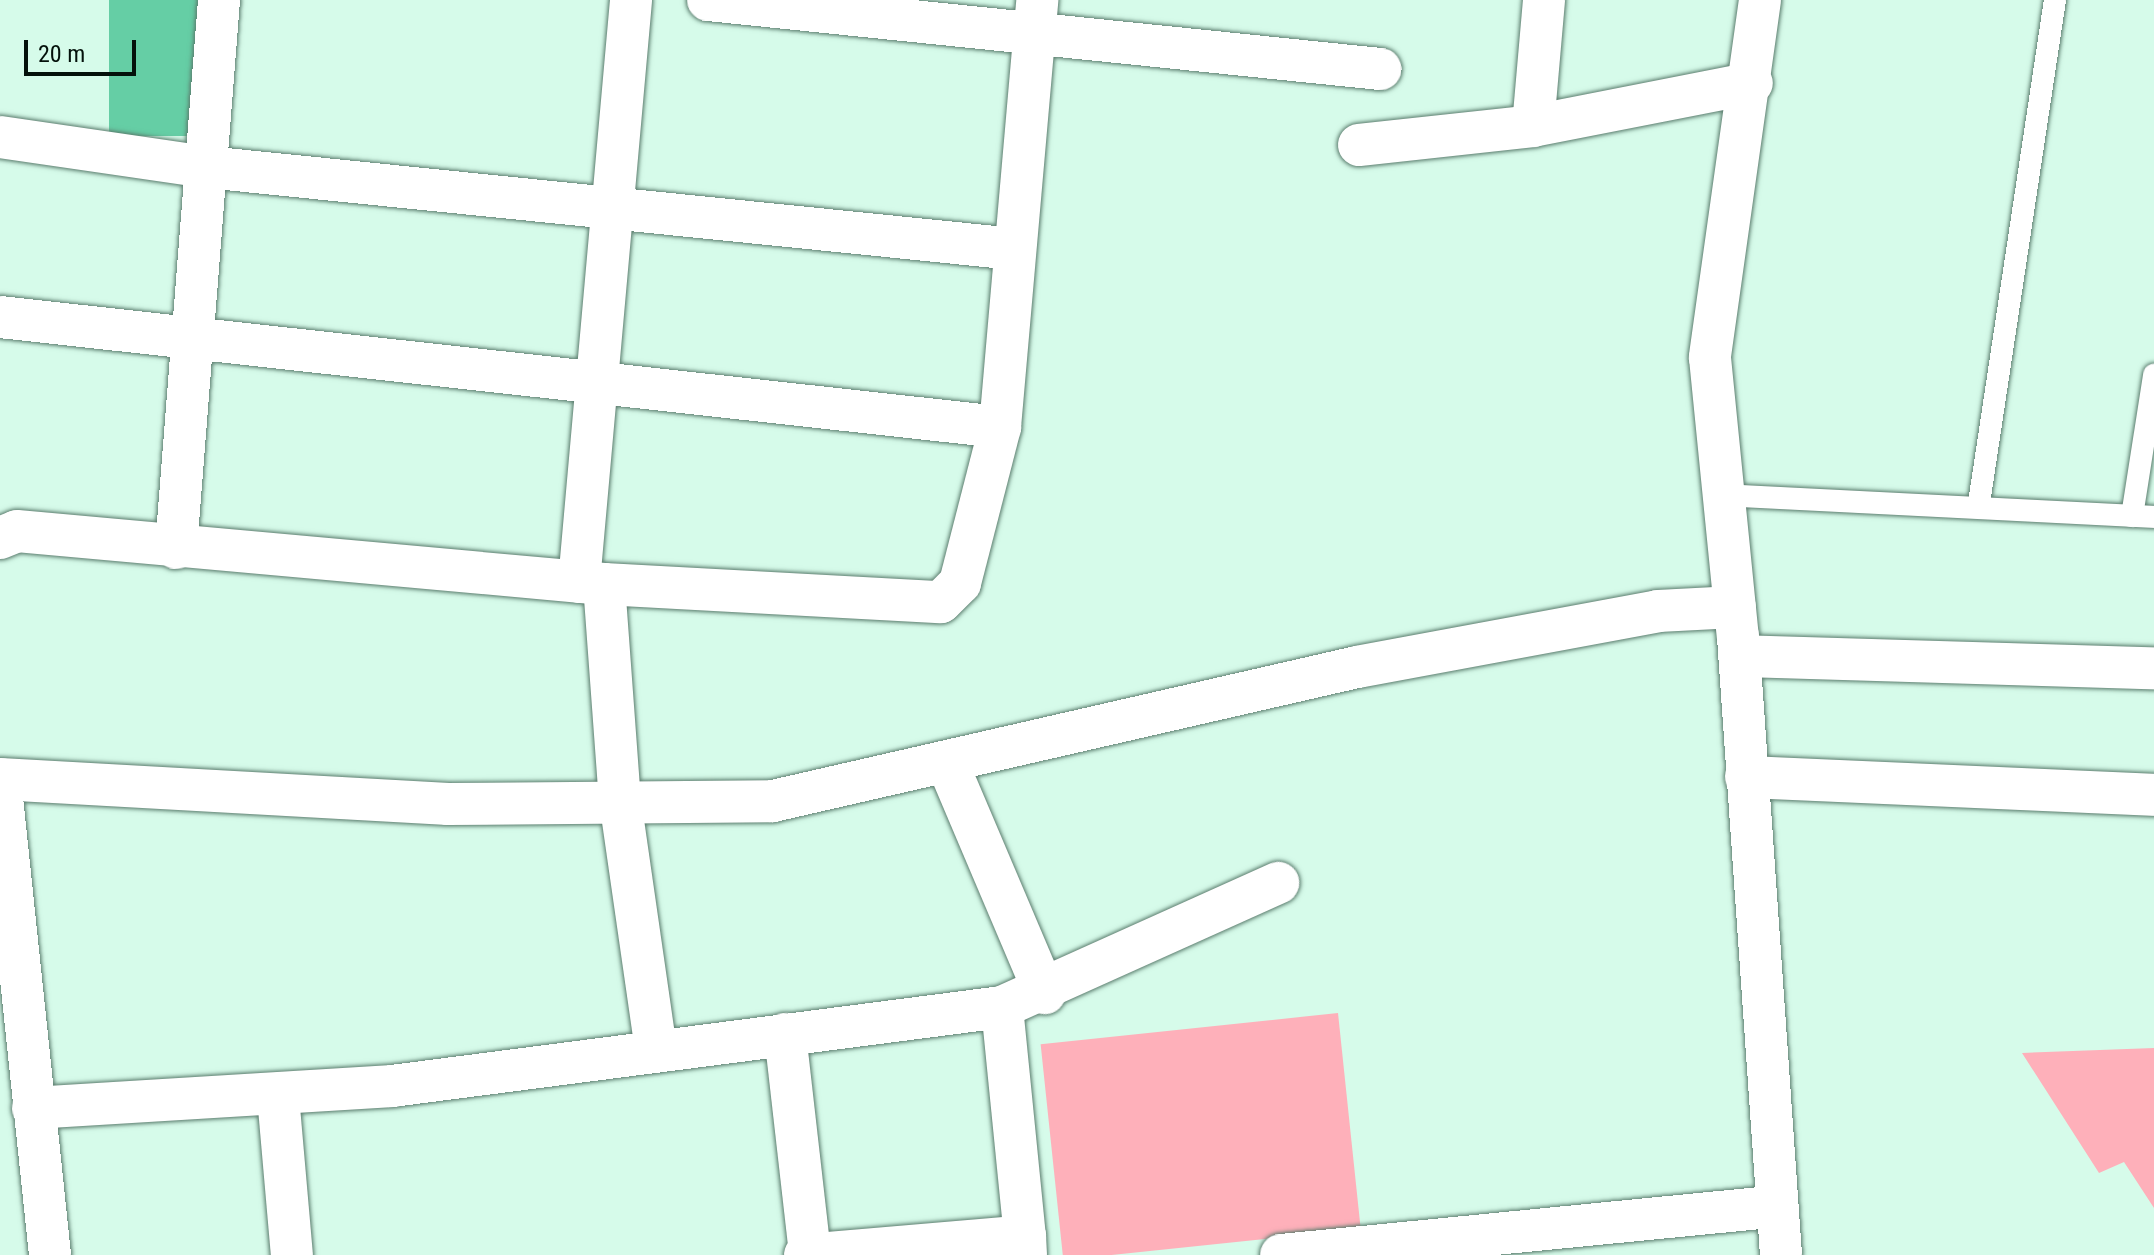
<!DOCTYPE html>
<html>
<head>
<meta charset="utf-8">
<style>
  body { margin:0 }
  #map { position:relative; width:2154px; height:1255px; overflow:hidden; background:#d6fbea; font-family:"Roboto Condensed",sans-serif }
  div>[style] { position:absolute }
  .green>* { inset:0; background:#feb0ba; transform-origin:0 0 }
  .building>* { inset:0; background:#65cea5; transform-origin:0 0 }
  .roads { filter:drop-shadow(0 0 2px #5b7d6e) drop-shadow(0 0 2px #5b7d6e) }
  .lane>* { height:22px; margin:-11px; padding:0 11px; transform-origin:11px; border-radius:11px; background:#fff }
  .street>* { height:42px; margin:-21px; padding:0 21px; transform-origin:21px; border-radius:21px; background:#fff }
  span { translate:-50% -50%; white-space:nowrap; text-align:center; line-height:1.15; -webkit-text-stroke:8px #d6fbea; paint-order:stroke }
  .scale { position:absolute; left:24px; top:40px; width:112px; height:36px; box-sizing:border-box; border:4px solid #04110b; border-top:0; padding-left:10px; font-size:24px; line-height:28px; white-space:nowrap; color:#04110b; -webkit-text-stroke:6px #d6fbea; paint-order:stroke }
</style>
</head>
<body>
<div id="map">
  <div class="green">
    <i style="left:1338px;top:1013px;width:217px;height:299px;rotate:84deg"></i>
    <i style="clip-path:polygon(2154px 1048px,2154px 1208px,2124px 1162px,2099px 1173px,2022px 1053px)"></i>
  </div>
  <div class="building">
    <i style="left:109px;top:0;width:97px;height:136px"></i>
  </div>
  <div class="roads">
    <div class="lane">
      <i style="left:1722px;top:495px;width:433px;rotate:2.9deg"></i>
      <i style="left:1979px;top:503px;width:509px;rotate:-81.41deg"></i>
      <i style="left:2132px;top:516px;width:143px;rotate:-81.1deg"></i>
    </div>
    <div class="street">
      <i style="left:708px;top:0;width:676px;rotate:5.86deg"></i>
      <i style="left:1760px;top:0;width:361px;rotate:98deg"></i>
      <i style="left:1710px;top:358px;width:280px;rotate:84.3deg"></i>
      <i style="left:1738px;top:637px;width:619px;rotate:86.02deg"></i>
      <i style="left:1533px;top:126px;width:126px;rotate:-85deg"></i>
      <i style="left:0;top:137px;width:208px;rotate:8.3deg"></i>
      <i style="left:206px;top:167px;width:813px;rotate:5.79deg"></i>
      <i style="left:1359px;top:145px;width:175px;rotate:-6.2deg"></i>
      <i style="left:1533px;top:126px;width:223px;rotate:-11.1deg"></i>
      <i style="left:0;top:317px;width:1006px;rotate:6.28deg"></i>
      <i style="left:0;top:538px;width:18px;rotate:-22deg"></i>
      <i style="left:17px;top:531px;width:589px;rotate:5.16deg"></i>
      <i style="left:604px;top:584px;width:337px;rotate:3.1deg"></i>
      <i style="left:941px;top:602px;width:27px;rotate:-45deg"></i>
      <i style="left:960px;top:583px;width:161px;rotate:-75.6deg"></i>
      <i style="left:1000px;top:427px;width:429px;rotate:-85deg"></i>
      <i style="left:176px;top:548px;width:550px;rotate:-85.51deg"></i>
      <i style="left:579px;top:582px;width:584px;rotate:-84.89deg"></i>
      <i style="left:604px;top:584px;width:217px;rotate:85.8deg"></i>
      <i style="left:620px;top:800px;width:253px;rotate:81.8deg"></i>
      <i style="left:1740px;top:656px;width:414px;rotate:1.7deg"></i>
      <i style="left:948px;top:765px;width:248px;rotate:67deg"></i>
      <i style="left:1746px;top:777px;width:408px;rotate:2.5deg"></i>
      <i style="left:0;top:779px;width:449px;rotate:3.2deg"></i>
      <i style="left:448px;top:804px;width:325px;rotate:-0.5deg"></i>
      <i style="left:773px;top:801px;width:599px;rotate:-12.92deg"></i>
      <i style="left:1357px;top:667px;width:306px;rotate:-10.5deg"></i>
      <i style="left:1658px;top:611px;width:77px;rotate:-3deg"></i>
      <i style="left:0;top:779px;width:479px;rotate:84deg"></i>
      <i style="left:1002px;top:1007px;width:230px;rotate:84.3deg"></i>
      <i style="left:785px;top:1034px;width:222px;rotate:83.5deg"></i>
      <i style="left:278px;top:1096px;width:160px;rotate:85deg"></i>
      <i style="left:33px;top:1108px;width:360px;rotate:-3.5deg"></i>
      <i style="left:392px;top:1086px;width:615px;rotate:-7.38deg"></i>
      <i style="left:1002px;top:1007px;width:303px;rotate:-24.2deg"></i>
      <i style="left:805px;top:1255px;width:221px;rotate:-4.9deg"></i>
      <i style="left:1025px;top:1236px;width:19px;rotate:87deg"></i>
      <i style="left:1281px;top:1255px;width:498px;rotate:-5.6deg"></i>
    </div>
  </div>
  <div class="scale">20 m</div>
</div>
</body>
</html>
